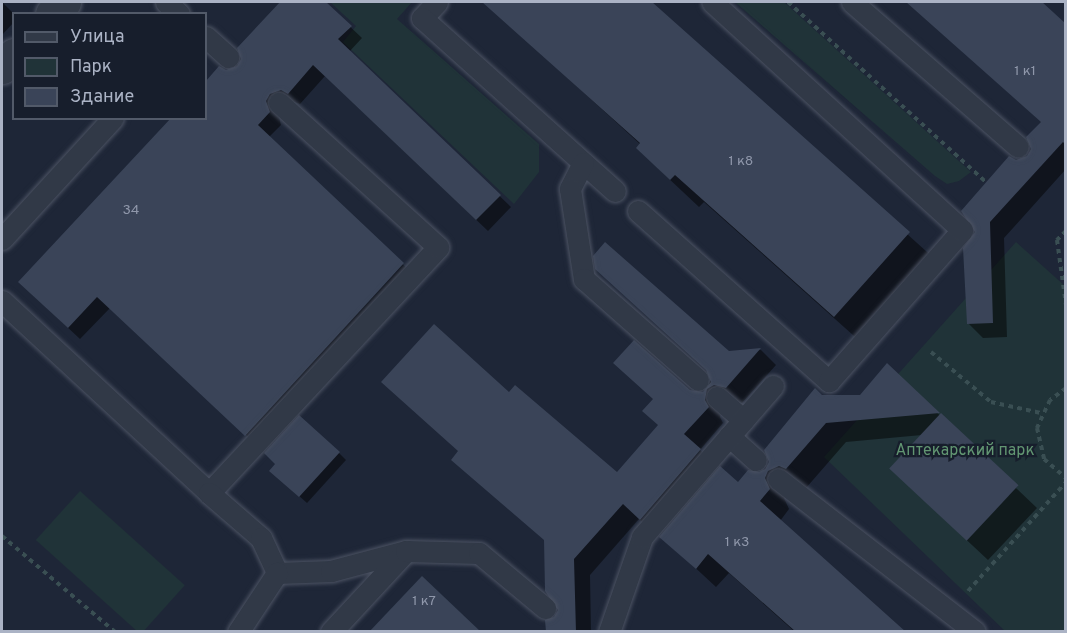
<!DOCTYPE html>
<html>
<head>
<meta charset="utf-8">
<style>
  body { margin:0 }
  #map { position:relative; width:1067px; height:633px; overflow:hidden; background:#1e2637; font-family:Overpass,sans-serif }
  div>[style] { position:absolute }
  .green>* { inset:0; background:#203338; transform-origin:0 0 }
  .shadow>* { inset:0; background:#0007 }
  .building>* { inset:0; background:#3a4458; transform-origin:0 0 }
  .path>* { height:4px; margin-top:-2px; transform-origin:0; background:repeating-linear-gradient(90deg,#3a4f53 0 4.5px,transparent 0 9px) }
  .roads { filter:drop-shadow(0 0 2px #4c5363) drop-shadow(0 0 2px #4c5363) }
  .lane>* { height:21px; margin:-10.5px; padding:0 10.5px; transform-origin:10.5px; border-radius:10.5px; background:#313947 }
  .street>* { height:33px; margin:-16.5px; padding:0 16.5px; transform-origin:16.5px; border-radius:16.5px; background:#313947 }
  span { translate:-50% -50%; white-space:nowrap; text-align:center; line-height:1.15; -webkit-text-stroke:4.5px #171e2c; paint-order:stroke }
  .number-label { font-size:14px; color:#8f97aa }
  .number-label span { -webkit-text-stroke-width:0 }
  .park-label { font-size:16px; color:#629672 }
  .frame { position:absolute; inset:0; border:3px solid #abb3c5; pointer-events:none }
  .legend { position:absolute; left:12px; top:12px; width:195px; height:108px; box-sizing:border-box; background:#171e2c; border:2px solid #525a69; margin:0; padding:8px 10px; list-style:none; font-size:18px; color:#abb3c5 }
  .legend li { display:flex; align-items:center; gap:12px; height:30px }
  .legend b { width:30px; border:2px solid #525a69 }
</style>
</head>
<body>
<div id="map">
  <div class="green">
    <i style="clip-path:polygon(330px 2px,412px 2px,397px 19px,539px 144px,539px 172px,514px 204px,343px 42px,356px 26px)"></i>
    <i style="clip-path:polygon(735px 2px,784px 2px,971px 172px,959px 181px,947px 184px,935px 176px)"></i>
    <i style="clip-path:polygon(1016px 242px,1065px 286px,1065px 631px,1005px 631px,824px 457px)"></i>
    <i style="left:80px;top:491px;width:141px;height:66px;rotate:42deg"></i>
  </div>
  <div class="shadow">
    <i style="clip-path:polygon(2px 2px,14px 14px,14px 22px,2px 35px)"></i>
    <i style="clip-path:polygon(283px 2px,324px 2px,362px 38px,349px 52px,511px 207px,488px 231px,325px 76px,300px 104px,294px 102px,282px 106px,278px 113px,281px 125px,269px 137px,415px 276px,258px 446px,110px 308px,80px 339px,32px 294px,206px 118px,206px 84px,220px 68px,226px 71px,238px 67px,242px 59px,238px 48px)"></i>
    <i style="clip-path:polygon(492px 2px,650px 2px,937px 261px,863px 344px,704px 202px,699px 207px,666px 176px,638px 148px,641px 145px,488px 5px)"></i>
    <i style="clip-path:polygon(907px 2px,1039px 2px,1066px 25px,1066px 169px,1004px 238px,1007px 337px,983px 338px,968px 323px,976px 232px,1016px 161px,1028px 157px,1042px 122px)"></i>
    <i style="clip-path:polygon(761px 350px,776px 365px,742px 403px,730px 400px,722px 405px,720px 417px,723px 423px,700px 450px,716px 466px,657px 534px,639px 519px,590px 575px,591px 632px,547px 632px,559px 609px,546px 541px,453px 460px,509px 394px,617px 474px,703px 393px,729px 352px)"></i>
    <i style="clip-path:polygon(887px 365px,1037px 508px,988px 560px,911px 488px,922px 435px,846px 442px,806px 488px,788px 490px,784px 498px,789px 509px,780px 521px,795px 632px,729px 573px,716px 587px,661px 536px,738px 484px,761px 473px,822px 396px,861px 396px)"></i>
    <i style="clip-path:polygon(339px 453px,346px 460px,307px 503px,279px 478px,277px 464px)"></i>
  </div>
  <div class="building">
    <i style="clip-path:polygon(280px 2px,326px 2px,352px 26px,338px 39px,501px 195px,476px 220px,313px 65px,288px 94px,281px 90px,270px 94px,266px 101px,270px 112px,258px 125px,404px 263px,245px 436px,97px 297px,68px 328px,18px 282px,171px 118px,206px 118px,206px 81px,219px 66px,226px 70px,237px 66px,241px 59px,237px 48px)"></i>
    <i style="clip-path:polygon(482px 2px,652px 2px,910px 232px,834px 317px,675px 175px,670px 180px,636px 148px,640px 143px)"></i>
    <i style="clip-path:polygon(906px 2px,1042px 2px,1065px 23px,1065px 144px,1063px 142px,990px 222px,993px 323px,967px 324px,963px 248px,975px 232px,961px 211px,1009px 156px,1016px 160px,1027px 156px,1031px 149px,1026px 137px,1041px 122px)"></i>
    <i style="clip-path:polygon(605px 242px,729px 351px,761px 348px,726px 388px,714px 385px,707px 389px,705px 400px,709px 407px,684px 434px,701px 449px,640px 520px,623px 504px,574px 559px,576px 632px,546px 632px,545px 620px,554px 617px,558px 610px,545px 591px,544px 540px,451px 460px,458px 451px,381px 382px,434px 324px,509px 392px,515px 385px,617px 472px,658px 425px,642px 411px,653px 399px,613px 363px,634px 340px,690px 390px,703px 392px,711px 382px,706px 370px,595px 269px,593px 256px)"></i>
    <i style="clip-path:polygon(887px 363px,940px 413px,826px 423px,786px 469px,779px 466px,768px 471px,765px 478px,770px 489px,760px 501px,906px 632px,796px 632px,708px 554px,696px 569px,659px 537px,720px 466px,738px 482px,748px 470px,759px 472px,765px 469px,769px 462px,764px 450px,815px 388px,822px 395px,860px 395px)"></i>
    <i style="left:941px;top:413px;width:106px;height:76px;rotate:43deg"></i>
    <i style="clip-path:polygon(299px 415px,340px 452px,299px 497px,269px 471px,275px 464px,264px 453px)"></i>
    <i style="clip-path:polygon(422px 576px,481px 632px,369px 632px)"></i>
  </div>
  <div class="path">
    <i style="left:788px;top:2px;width:268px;rotate:42.3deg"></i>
    <i style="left:1066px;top:231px;width:13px;rotate:135deg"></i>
    <i style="left:1057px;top:240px;width:66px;rotate:82.1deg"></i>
    <i style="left:931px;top:352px;width:78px;rotate:39.8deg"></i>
    <i style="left:991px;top:402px;width:51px;rotate:12.4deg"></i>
    <i style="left:1066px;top:388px;width:20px;rotate:143deg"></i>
    <i style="left:1050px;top:400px;width:31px;rotate:115deg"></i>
    <i style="left:1037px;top:428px;width:32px;rotate:77deg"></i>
    <i style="left:1044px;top:459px;width:29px;rotate:41deg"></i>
    <i style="left:2px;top:536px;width:148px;rotate:40.3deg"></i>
    <i style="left:968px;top:591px;width:147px;rotate:-48deg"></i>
  </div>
  <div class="roads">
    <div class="lane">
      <i style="left:166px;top:2px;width:18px;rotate:43deg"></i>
      <i style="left:437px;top:2px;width:22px;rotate:133deg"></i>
      <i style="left:422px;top:18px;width:259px;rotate:41.9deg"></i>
      <i style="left:852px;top:2px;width:220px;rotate:41.1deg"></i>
      <i style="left:206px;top:37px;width:30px;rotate:42deg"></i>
      <i style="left:583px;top:163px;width:29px;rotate:117deg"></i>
      <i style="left:570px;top:189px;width:91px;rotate:81.2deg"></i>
      <i style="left:584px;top:279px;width:152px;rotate:41.5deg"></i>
      <i style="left:638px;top:211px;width:256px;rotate:41.7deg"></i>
      <i style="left:829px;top:381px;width:201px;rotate:-48.6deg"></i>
      <i style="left:962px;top:230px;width:338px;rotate:-137.6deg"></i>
      <i style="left:2px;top:239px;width:164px;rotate:-47.5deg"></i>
      <i style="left:2px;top:301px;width:282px;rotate:42.8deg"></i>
      <i style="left:209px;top:493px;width:336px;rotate:-47deg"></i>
      <i style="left:438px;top:247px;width:215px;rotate:-137.8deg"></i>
      <i style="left:717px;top:397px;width:35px;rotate:41deg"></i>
      <i style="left:729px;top:436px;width:36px;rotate:42deg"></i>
      <i style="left:778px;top:479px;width:249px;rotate:37.8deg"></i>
      <i style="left:209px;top:493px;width:69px;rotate:40.9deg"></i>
      <i style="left:261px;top:538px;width:38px;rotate:65deg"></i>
      <i style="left:277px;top:573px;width:54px;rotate:-2.1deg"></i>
      <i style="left:331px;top:571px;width:78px;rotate:-14.9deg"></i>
      <i style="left:238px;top:632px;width:71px;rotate:-56.5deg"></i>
      <i style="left:331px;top:632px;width:110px;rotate:-47.2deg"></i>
      <i style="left:406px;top:551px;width:73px;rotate:1.6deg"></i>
      <i style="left:479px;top:553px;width:86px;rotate:39.8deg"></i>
      <i style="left:609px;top:632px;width:101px;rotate:-70.8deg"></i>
      <i style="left:642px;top:537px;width:200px;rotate:-49.1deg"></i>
    </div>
    <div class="street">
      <i style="left:52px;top:14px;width:17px;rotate:-45deg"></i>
      <i style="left:2px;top:67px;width:17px;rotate:-45deg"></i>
    </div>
  </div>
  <div class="number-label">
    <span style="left:1025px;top:72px">1 к1</span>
    <span style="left:741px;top:162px">1 к8</span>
    <span style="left:131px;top:211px">34</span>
    <span style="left:737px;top:543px">1 к3</span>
    <span style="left:424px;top:602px">1 к7</span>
  </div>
  <div class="park-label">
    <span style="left:965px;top:451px">Аптекарский парк</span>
  </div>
  <div class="frame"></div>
  <ul class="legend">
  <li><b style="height:8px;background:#313947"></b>Улица</li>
  <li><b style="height:16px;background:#203338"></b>Парк</li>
  <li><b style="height:16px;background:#3a4458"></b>Здание</li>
  </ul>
</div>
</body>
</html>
